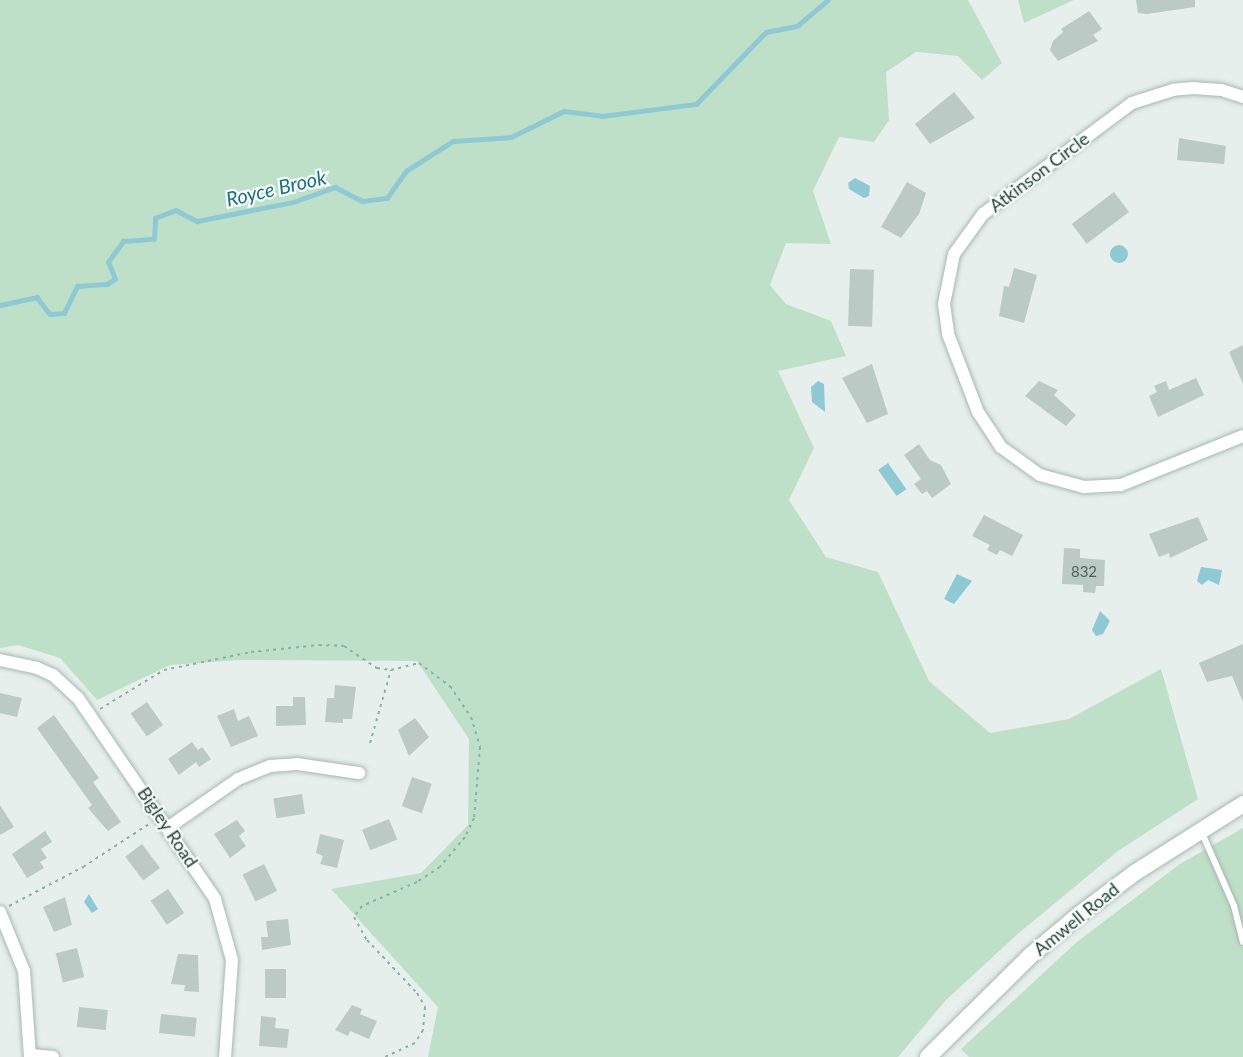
<!DOCTYPE html>
<html>
<head>
<meta charset="utf-8">
<style>
  body { margin:0 }
  #map { position:relative; width:1243px; height:1057px; overflow:hidden; background:#e6efeb; font-family:Lato,sans-serif }
  div>[style] { position:absolute }
  .green>* { inset:0; background:#bfe0c8 }
  .water>* { inset:0; background:#8ec9d4; transform-origin:0 0 }
  .round { border-radius:50% }
  .stream>* { height:4.5px; margin:-2.25px; padding:0 2.25px; transform-origin:2.25px; border-radius:2.25px; background:#8ec9d4 }
  .building>* { inset:0; background:#bbcac4; transform-origin:0 0 }
  .path>* { height:2px; margin-top:-1px; transform-origin:0; background:repeating-linear-gradient(90deg,#86b3a5 0 3px,transparent 0 7.5px) }
  .roads { filter:drop-shadow(0 0 2px #a8b8b2) drop-shadow(0 0 2px #a8b8b2) }
  .service>* { height:6px; margin:-3px; padding:0 3px; transform-origin:3px; border-radius:3px; background:#fff }
  .minor>* { height:12px; margin:-6px; padding:0 6px; transform-origin:6px; border-radius:6px; background:#fff }
  .secondary>* { height:16px; margin:-8px; padding:0 8px; transform-origin:8px; border-radius:8px; background:#fff }
  span { translate:-50% -50%; white-space:nowrap; text-align:center; line-height:1.15; -webkit-text-stroke:4.5px #f7fbf9; paint-order:stroke }
  .number-label { font-size:15px; color:#4a645c }
  .number-label span { -webkit-text-stroke-width:0 }
  .street-label { font-size:18px; color:#24423a }
  .water-label { font-size:20px; color:#1c6f80; font-style:italic }
</style>
</head>
<body>
<div id="map">
  <div class="green">
    <i style="clip-path:polygon(0 0,968px 0,1002px 63px,982px 80px,958px 56px,916px 52px,886px 72px,889px 120px,874px 142px,839px 137px,813px 191px,831px 244px,786px 243px,770px 285px,786px 304px,831px 321px,846px 356px,778px 371px,814px 448px,789px 500px,826px 557px,878px 572px,929px 681px,990px 733px,1069px 719px,1161px 669px,1198px 799px,1118px 851px,1020px 932px,946px 1000px,898px 1057px,428px 1057px,438px 1007px,331px 889px,421px 873px,468px 825px,469px 739px,417px 661px,239px 660px,170px 665px,97px 700px,60px 658px,18px 645px,0 648px)"></i>
    <i style="clip-path:polygon(1018px 0,1074px 0,1024px 23px)"></i>
    <i style="clip-path:polygon(1243px 828px,1243px 1057px,969px 1057px,961px 1049px,1078px 941px,1180px 864px)"></i>
  </div>
  <div class="water">
    <i style="clip-path:polygon(855px 178px,870px 186px,869px 196px,864px 198px,849px 189px,848px 183px)"></i>
    <i class="round" style="left:1110px;top:245px;width:18px;height:18px"></i>
    <i style="clip-path:polygon(818px 381px,824px 384px,825px 412px,812px 402px,811px 387px)"></i>
    <i style="left:888px;top:463px;width:32px;height:12px;rotate:55deg"></i>
    <i style="clip-path:polygon(1201px 567px,1222px 570px,1219px 585px,1208px 580px,1202px 585px,1197px 581px)"></i>
    <i style="clip-path:polygon(957px 574px,972px 581px,954px 604px,944px 599px)"></i>
    <i style="clip-path:polygon(1100px 611px,1110px 621px,1103px 634px,1096px 636px,1092px 630px)"></i>
    <i style="clip-path:polygon(89px 894px,98px 909px,92px 913px,84px 902px)"></i>
  </div>
  <div class="stream">
    <i style="left:0;top:305px;width:38px;rotate:-12deg"></i>
    <i style="left:37px;top:297px;width:21px;rotate:53deg"></i>
    <i style="left:50px;top:314px;width:14px;rotate:-4deg"></i>
    <i style="left:64px;top:313px;width:30px;rotate:-64deg"></i>
    <i style="left:77px;top:286px;width:30px;rotate:-4deg"></i>
    <i style="left:107px;top:284px;width:9px;rotate:-32deg"></i>
    <i style="left:115px;top:279px;width:18px;rotate:-112deg"></i>
    <i style="left:108px;top:262px;width:26px;rotate:-54deg"></i>
    <i style="left:123px;top:241px;width:31px;rotate:-4deg"></i>
    <i style="left:154px;top:239px;width:21px;rotate:-87deg"></i>
    <i style="left:155px;top:218px;width:22px;rotate:-21deg"></i>
    <i style="left:176px;top:210px;width:24px;rotate:28deg"></i>
    <i style="left:197px;top:221px;width:98px;rotate:-11.2deg"></i>
    <i style="left:293px;top:202px;width:45px;rotate:-19.7deg"></i>
    <i style="left:335px;top:187px;width:30px;rotate:27deg"></i>
    <i style="left:362px;top:201px;width:25px;rotate:-7deg"></i>
    <i style="left:387px;top:198px;width:33px;rotate:-55deg"></i>
    <i style="left:406px;top:171px;width:56px;rotate:-32.6deg"></i>
    <i style="left:453px;top:141px;width:58px;rotate:-3.9deg"></i>
    <i style="left:511px;top:137px;width:59px;rotate:-26.1deg"></i>
    <i style="left:564px;top:111px;width:38px;rotate:7deg"></i>
    <i style="left:602px;top:116px;width:95px;rotate:-7.3deg"></i>
    <i style="left:696px;top:104px;width:100px;rotate:-45.8deg"></i>
    <i style="left:766px;top:32px;width:32px;rotate:-11deg"></i>
    <i style="left:797px;top:26px;width:40px;rotate:-40deg"></i>
  </div>
  <div class="building">
    <i style="clip-path:polygon(1136px 0,1195px 0,1195px 7px,1147px 14px,1138px 13px)"></i>
    <i style="clip-path:polygon(1089px 11px,1102px 29px,1093px 35px,1098px 41px,1058px 61px,1050px 50px,1053px 41px,1063px 32px,1061px 29px)"></i>
    <i style="clip-path:polygon(954px 92px,975px 118px,930px 144px,915px 124px)"></i>
    <i style="clip-path:polygon(1179px 138px,1226px 146px,1224px 164px,1177px 160px)"></i>
    <i style="clip-path:polygon(907px 182px,926px 193px,919px 214px,901px 238px,881px 227px)"></i>
    <i style="left:1114px;top:192px;width:25px;height:53px;rotate:53deg"></i>
    <i style="clip-path:polygon(1014px 268px,1037px 275px,1024px 323px,999px 316px,1004px 286px,1009px 287px)"></i>
    <i style="left:850px;top:269px;width:24px;height:57px;rotate:2deg"></i>
    <i style="clip-path:polygon(1243px 345px,1243px 384px,1229px 352px)"></i>
    <i style="clip-path:polygon(872px 364px,888px 414px,867px 423px,842px 378px)"></i>
    <i style="clip-path:polygon(1196px 378px,1204px 395px,1158px 417px,1149px 396px,1157px 392px,1154px 386px,1166px 381px,1169px 390px)"></i>
    <i style="clip-path:polygon(1039px 381px,1058px 390px,1054px 395px,1076px 415px,1066px 426px,1025px 396px)"></i>
    <i style="clip-path:polygon(919px 444px,930px 460px,941px 465px,951px 484px,932px 498px,927px 491px,922px 494px,914px 484px,921px 479px,904px 455px)"></i>
    <i style="clip-path:polygon(984px 515px,1023px 535px,1012px 556px,1000px 550px,997px 555px,987px 550px,990px 545px,972px 536px)"></i>
    <i style="clip-path:polygon(1198px 517px,1208px 540px,1170px 558px,1169px 553px,1159px 557px,1149px 534px)"></i>
    <i style="clip-path:polygon(1064px 548px,1080px 549px,1080px 558px,1105px 560px,1104px 586px,1096px 586px,1095px 593px,1083px 592px,1083px 585px,1062px 584px)"></i>
    <i style="clip-path:polygon(1243px 644px,1243px 702px,1232px 676px,1207px 682px,1199px 663px)"></i>
    <i style="clip-path:polygon(335px 685px,356px 687px,352px 719px,343px 719px,343px 723px,325px 722px,327px 698px,334px 698px)"></i>
    <i style="clip-path:polygon(0 693px,22px 698px,17px 717px,0 713px)"></i>
    <i style="clip-path:polygon(293px 697px,305px 697px,306px 725px,276px 726px,276px 706px,293px 706px)"></i>
    <i style="left:147px;top:702px;width:28px;height:20px;rotate:55deg"></i>
    <i style="clip-path:polygon(234px 709px,238px 721px,249px 716px,258px 736px,231px 747px,217px 716px)"></i>
    <i style="clip-path:polygon(54px 715px,99px 778px,93px 782px,121px 822px,108px 831px,88px 808px,92px 805px,37px 728px)"></i>
    <i style="clip-path:polygon(415px 718px,429px 737px,409px 756px,398px 730px)"></i>
    <i style="clip-path:polygon(192px 742px,198px 750px,202px 747px,211px 759px,199px 767px,196px 762px,179px 775px,168px 759px)"></i>
    <i style="left:412px;top:777px;width:21px;height:31px;rotate:19deg"></i>
    <i style="left:302px;top:794px;width:20px;height:29px;rotate:81deg"></i>
    <i style="clip-path:polygon(0 805px,14px 827px,0 835px)"></i>
    <i style="left:389px;top:819px;width:22px;height:29px;rotate:68deg"></i>
    <i style="clip-path:polygon(237px 820px,245px 831px,239px 836px,246px 846px,230px 858px,214px 834px)"></i>
    <i style="clip-path:polygon(45px 831px,52px 842px,41px 849px,47px 858px,40px 862px,44px 868px,27px 878px,12px 854px)"></i>
    <i style="clip-path:polygon(320px 834px,344px 840px,337px 868px,320px 864px,323px 856px,316px 853px)"></i>
    <i style="left:142px;top:844px;width:30px;height:21px;rotate:53deg"></i>
    <i style="left:264px;top:864px;width:30px;height:24px;rotate:64deg"></i>
    <i style="left:168px;top:889px;width:29px;height:21px;rotate:56deg"></i>
    <i style="clip-path:polygon(65px 897px,72px 925px,54px 932px,43px 907px)"></i>
    <i style="clip-path:polygon(288px 919px,291px 945px,262px 950px,261px 937px,268px 937px,266px 921px)"></i>
    <i style="left:77px;top:948px;width:30px;height:22px;rotate:76deg"></i>
    <i style="clip-path:polygon(178px 954px,198px 955px,199px 992px,184px 991px,185px 985px,171px 984px)"></i>
    <i style="left:265px;top:969px;width:21px;height:29px"></i>
    <i style="clip-path:polygon(352px 1005px,362px 1009px,360px 1014px,377px 1021px,369px 1039px,350px 1031px,348px 1036px,335px 1030px)"></i>
    <i style="left:79px;top:1007px;width:29px;height:20px;rotate:6deg"></i>
    <i style="left:161px;top:1014px;width:36px;height:19px;rotate:6deg"></i>
    <i style="clip-path:polygon(261px 1016px,276px 1018px,275px 1028px,289px 1029px,287px 1048px,259px 1046px)"></i>
  </div>
  <div class="path">
    <i style="left:100px;top:709px;width:75px;rotate:-31.4deg"></i>
    <i style="left:164px;top:670px;width:89px;rotate:-11.7deg"></i>
    <i style="left:251px;top:652px;width:68px;rotate:-5.9deg"></i>
    <i style="left:319px;top:645px;width:25px;rotate:2deg"></i>
    <i style="left:344px;top:646px;width:40px;rotate:34deg"></i>
    <i style="left:377px;top:668px;width:14px;rotate:8deg"></i>
    <i style="left:391px;top:670px;width:29px;rotate:-14deg"></i>
    <i style="left:419px;top:663px;width:39px;rotate:37deg"></i>
    <i style="left:450px;top:686px;width:37px;rotate:56deg"></i>
    <i style="left:471px;top:717px;width:31px;rotate:73deg"></i>
    <i style="left:480px;top:747px;width:71px;rotate:94.8deg"></i>
    <i style="left:474px;top:818px;width:21px;rotate:115deg"></i>
    <i style="left:465px;top:837px;width:39px;rotate:130deg"></i>
    <i style="left:440px;top:867px;width:27px;rotate:147deg"></i>
    <i style="left:417px;top:882px;width:60px;rotate:156.4deg"></i>
    <i style="left:362px;top:906px;width:14px;rotate:126deg"></i>
    <i style="left:354px;top:917px;width:26px;rotate:61deg"></i>
    <i style="left:367px;top:940px;width:73px;rotate:46.7deg"></i>
    <i style="left:417px;top:993px;width:16px;rotate:60deg"></i>
    <i style="left:425px;top:1007px;width:23px;rotate:95deg"></i>
    <i style="left:423px;top:1030px;width:15px;rotate:122deg"></i>
    <i style="left:415px;top:1043px;width:33px;rotate:155deg"></i>
    <i style="left:370px;top:743px;width:76px;rotate:-74deg"></i>
    <i style="left:9px;top:906px;width:84px;rotate:-27.8deg"></i>
    <i style="left:83px;top:867px;width:79px;rotate:-33.1deg"></i>
  </div>
  <div class="roads">
    <div class="service">
      <i style="left:1202px;top:833px;width:80px;rotate:66.3deg"></i>
      <i style="left:1234px;top:906px;width:37px;rotate:76deg"></i>
    </div>
    <div class="minor">
      <i style="left:1243px;top:97px;width:23px;rotate:-162deg"></i>
      <i style="left:1221px;top:90px;width:27px;rotate:-176deg"></i>
      <i style="left:1194px;top:88px;width:21px;rotate:175deg"></i>
      <i style="left:1173px;top:90px;width:43px;rotate:162.4deg"></i>
      <i style="left:1132px;top:103px;width:186px;rotate:143.3deg"></i>
      <i style="left:983px;top:214px;width:49px;rotate:125.9deg"></i>
      <i style="left:954px;top:254px;width:51px;rotate:101.3deg"></i>
      <i style="left:944px;top:304px;width:30px;rotate:82deg"></i>
      <i style="left:948px;top:334px;width:84px;rotate:69deg"></i>
      <i style="left:978px;top:412px;width:42px;rotate:56.7deg"></i>
      <i style="left:1001px;top:447px;width:48px;rotate:35.7deg"></i>
      <i style="left:1040px;top:475px;width:46px;rotate:15.3deg"></i>
      <i style="left:1084px;top:487px;width:37px;rotate:-3deg"></i>
      <i style="left:1121px;top:485px;width:131px;rotate:-21.9deg"></i>
      <i style="left:0;top:660px;width:38px;rotate:12deg"></i>
      <i style="left:37px;top:668px;width:17px;rotate:24deg"></i>
      <i style="left:53px;top:675px;width:34px;rotate:43deg"></i>
      <i style="left:78px;top:698px;width:243px;rotate:55.7deg"></i>
      <i style="left:215px;top:899px;width:63px;rotate:74.4deg"></i>
      <i style="left:232px;top:960px;width:97px;rotate:94.1deg"></i>
      <i style="left:169px;top:827px;width:84px;rotate:-34.8deg"></i>
      <i style="left:238px;top:779px;width:35px;rotate:-22deg"></i>
      <i style="left:270px;top:766px;width:27px;rotate:-4deg"></i>
      <i style="left:297px;top:764px;width:63px;rotate:8.3deg"></i>
      <i style="left:0;top:912px;width:64px;rotate:67.9deg"></i>
      <i style="left:24px;top:971px;width:86px;rotate:86deg"></i>
      <i style="left:31px;top:1055px;width:22px;rotate:5deg"></i>
    </div>
    <div class="secondary">
      <i style="left:928px;top:1057px;width:144px;rotate:-44.7deg"></i>
      <i style="left:1030px;top:956px;width:65px;rotate:-40deg"></i>
      <i style="left:1080px;top:914px;width:70px;rotate:-36.9deg"></i>
      <i style="left:1136px;top:872px;width:127px;rotate:-32.4deg"></i>
    </div>
  </div>
  <div class="number-label">
    <span style="left:1084px;top:572px">832</span>
  </div>
  <div class="street-label">
    <span style="left:1039px;top:172px;rotate:-37deg">Atkinson Circle</span>
    <span style="left:168px;top:827px;rotate:56deg">Bigley Road</span>
    <span style="left:1076px;top:919px;rotate:-39deg">Amwell Road</span>
  </div>
  <div class="water-label">
    <span style="left:276px;top:188px;rotate:-13deg">Royce Brook</span>
  </div>
</div>
</body>
</html>
